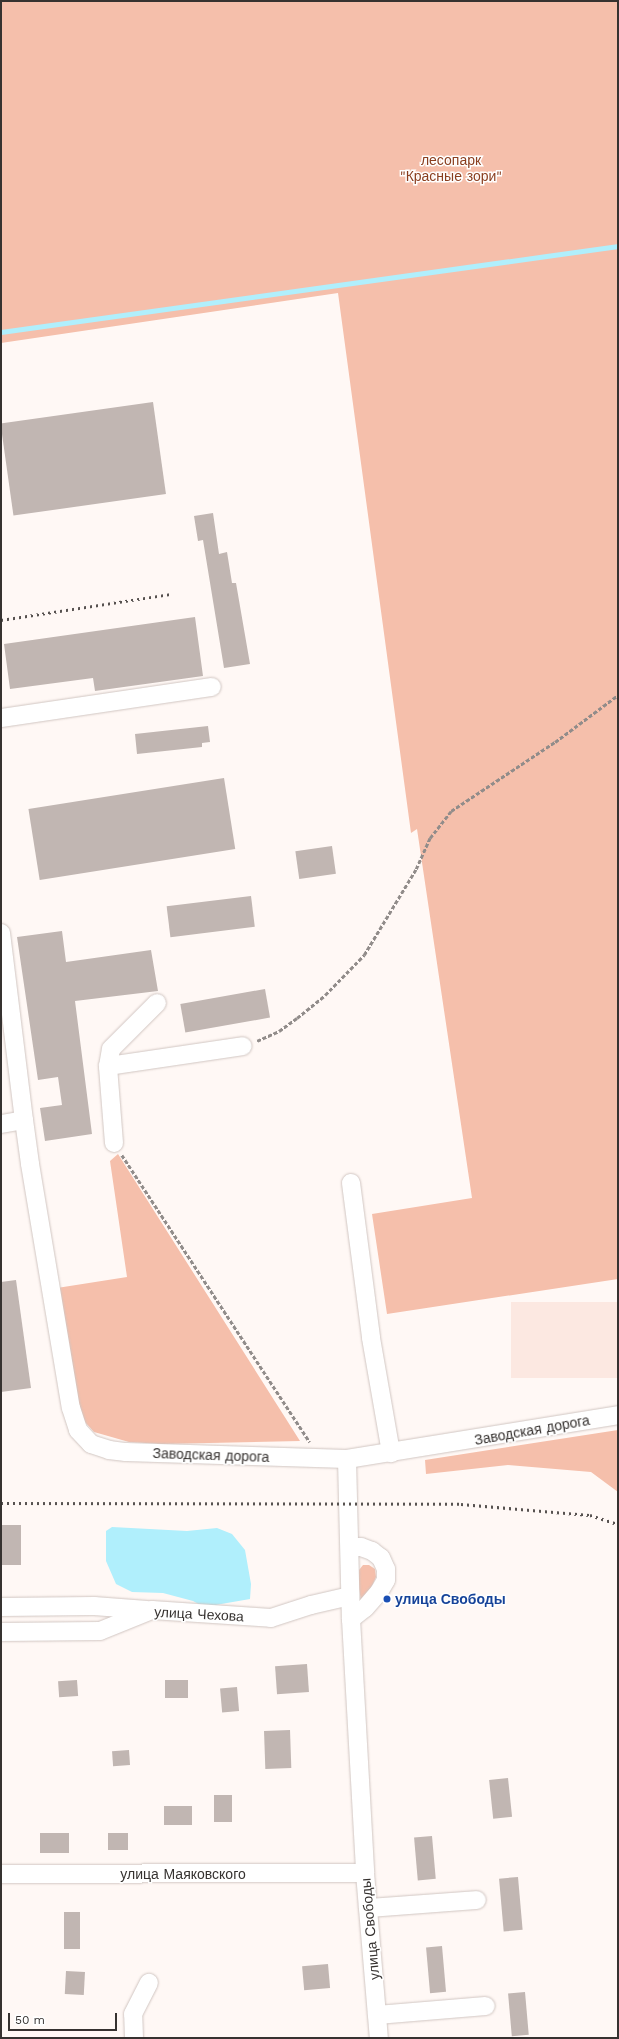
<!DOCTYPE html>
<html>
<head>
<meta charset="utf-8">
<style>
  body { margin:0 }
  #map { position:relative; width:619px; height:2039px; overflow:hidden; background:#fff8f5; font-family:"Work Sans",sans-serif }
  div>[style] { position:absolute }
  .built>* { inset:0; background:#fce8e1; transform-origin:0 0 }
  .green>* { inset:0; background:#f5bfab }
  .water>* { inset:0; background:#b0effc }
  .stream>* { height:4.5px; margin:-2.25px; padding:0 2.25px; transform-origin:2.25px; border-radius:2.25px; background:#b0effc }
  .building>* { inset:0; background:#c1b6b2; transform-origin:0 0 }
  .path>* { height:2.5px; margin-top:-1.25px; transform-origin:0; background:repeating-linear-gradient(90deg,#918c8a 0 4px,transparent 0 6px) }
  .roads { filter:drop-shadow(0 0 1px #d1c6c2) drop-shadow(0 0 1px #d1c6c2) }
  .minor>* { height:18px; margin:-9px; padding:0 9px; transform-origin:9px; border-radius:9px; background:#fff }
  .rail>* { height:3px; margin-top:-1.5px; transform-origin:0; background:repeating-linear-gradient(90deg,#575250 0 2px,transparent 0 6px) }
  .dots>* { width:11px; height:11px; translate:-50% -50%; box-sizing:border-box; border:2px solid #fff; border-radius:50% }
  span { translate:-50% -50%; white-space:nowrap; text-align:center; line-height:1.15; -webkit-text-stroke:3px #fff; paint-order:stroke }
  .park-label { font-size:14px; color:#8a3e1f }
  .street-label { font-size:14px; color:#363230 }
  .transit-label { font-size:14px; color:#164399; font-weight:700 }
  .left { translate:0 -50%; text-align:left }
  .frame { position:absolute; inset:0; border:2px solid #363230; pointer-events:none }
  .scale { position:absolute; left:8px; top:2013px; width:109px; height:18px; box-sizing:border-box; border:2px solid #363230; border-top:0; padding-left:5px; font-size:12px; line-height:14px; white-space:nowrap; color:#363230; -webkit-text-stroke:3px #fff; paint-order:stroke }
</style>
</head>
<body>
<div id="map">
  <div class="built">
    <i style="left:618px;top:1302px;width:76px;height:107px;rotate:90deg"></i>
  </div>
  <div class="green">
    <i style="clip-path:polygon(1px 1px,618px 1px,618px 1279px,387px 1314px,372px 1214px,472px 1198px,417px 829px,411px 833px,338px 293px,1px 343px)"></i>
    <i style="clip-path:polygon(118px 1154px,300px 1441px,162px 1444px,129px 1442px,94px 1432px,84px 1421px,76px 1405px,57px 1288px,127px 1277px,110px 1161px)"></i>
    <i style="clip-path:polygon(618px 1430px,618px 1492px,591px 1472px,508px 1465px,426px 1474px,425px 1460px)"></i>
    <i style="clip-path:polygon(363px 1565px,369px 1565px,375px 1569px,376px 1577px,370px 1591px,361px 1600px,358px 1584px,359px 1570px)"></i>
  </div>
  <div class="water">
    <i style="clip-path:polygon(112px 1527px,187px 1531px,217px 1528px,232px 1534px,245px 1550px,251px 1584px,250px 1599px,204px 1607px,193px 1601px,163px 1593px,132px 1592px,116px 1584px,106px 1561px,106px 1531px)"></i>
  </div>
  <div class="stream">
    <i style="left:1px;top:332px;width:623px;rotate:-7.93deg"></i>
  </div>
  <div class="building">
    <i style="left:153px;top:402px;width:93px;height:154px;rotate:82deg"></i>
    <i style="clip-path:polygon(213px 513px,219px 554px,227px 552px,232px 583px,236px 583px,250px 664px,224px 668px,203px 540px,198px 541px,194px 516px)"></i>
    <i style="clip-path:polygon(195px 617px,203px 676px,95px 691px,93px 678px,10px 689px,4px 644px)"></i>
    <i style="clip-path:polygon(208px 726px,210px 742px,202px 743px,202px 747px,137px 754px,135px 734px)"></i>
    <i style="left:224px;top:778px;width:72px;height:198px;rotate:81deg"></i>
    <i style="left:332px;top:846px;width:28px;height:37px;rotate:82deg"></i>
    <i style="left:251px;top:896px;width:31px;height:85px;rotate:83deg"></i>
    <i style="clip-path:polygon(62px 931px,66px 962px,151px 950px,158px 991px,75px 1001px,92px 1134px,45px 1141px,40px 1108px,62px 1105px,58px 1077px,38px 1080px,17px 937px)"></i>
    <i style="left:265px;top:989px;width:29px;height:86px;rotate:80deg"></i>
    <i style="clip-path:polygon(16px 1280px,31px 1388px,1px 1392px,1px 1282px)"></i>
    <i style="left:21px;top:1525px;width:40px;height:20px;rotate:90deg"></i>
    <i style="left:307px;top:1664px;width:28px;height:32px;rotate:86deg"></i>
    <i style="left:77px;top:1680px;width:16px;height:19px;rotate:86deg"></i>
    <i style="left:165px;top:1680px;width:23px;height:18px"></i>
    <i style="left:237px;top:1687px;width:24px;height:17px;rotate:85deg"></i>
    <i style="left:290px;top:1730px;width:38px;height:26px;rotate:88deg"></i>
    <i style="left:129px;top:1750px;width:15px;height:17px;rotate:86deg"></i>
    <i style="left:508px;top:1778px;width:39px;height:19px;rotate:84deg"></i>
    <i style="left:214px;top:1795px;width:18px;height:27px"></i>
    <i style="left:164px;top:1806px;width:28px;height:19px"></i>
    <i style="left:40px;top:1833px;width:29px;height:20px"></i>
    <i style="left:108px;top:1833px;width:20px;height:17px"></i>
    <i style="left:432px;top:1836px;width:43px;height:18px;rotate:85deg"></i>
    <i style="left:518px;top:1877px;width:53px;height:19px;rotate:85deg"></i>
    <i style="left:64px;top:1912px;width:16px;height:37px"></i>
    <i style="left:442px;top:1946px;width:46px;height:16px;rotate:85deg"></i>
    <i style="left:328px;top:1964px;width:24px;height:26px;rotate:85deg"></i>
    <i style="left:66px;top:1971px;width:19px;height:23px;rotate:3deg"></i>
    <i style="left:525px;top:1992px;width:43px;height:17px;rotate:85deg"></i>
  </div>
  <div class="path">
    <i style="left:257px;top:1041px;width:24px;rotate:-24deg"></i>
    <i style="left:279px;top:1031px;width:22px;rotate:-36deg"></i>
    <i style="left:297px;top:1018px;width:36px;rotate:-39deg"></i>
    <i style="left:325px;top:995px;width:56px;rotate:-45.7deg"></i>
    <i style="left:364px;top:955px;width:100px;rotate:-58.8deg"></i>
    <i style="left:416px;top:869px;width:34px;rotate:-66deg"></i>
    <i style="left:430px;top:838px;width:34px;rotate:-52deg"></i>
    <i style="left:451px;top:811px;width:125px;rotate:-33.6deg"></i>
    <i style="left:555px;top:742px;width:79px;rotate:-36.7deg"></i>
    <i style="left:122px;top:1155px;width:343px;rotate:56.8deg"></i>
  </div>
  <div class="roads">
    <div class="minor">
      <i style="left:1px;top:718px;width:213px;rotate:-8.4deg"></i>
      <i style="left:1px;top:933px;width:188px;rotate:83deg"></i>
      <i style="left:24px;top:1120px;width:23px;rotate:170deg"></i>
      <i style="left:108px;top:1066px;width:136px;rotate:-8.4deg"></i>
      <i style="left:24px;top:1120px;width:44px;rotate:82.2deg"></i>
      <i style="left:30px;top:1164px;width:247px;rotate:80.5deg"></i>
      <i style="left:71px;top:1408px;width:23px;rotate:72deg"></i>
      <i style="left:78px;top:1430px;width:19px;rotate:47deg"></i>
      <i style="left:91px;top:1444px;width:19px;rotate:18deg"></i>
      <i style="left:109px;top:1450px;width:17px;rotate:7deg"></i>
      <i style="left:126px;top:1452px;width:221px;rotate:1.8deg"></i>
      <i style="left:347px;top:1459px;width:275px;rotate:-9.2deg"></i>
      <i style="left:114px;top:1143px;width:77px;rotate:-94.5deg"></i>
      <i style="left:108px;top:1066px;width:17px;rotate:-80deg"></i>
      <i style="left:111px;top:1049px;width:65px;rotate:-45deg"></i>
      <i style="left:351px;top:1183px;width:156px;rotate:82.6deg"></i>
      <i style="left:371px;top:1338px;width:117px;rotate:80.1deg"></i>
      <i style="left:347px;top:1459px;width:160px;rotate:88.6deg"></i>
      <i style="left:351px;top:1619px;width:254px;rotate:86.8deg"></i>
      <i style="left:365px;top:1873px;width:166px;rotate:85.2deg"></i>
      <i style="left:350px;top:1547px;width:11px"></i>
      <i style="left:361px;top:1547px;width:12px;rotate:20deg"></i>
      <i style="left:372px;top:1551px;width:11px;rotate:38deg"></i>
      <i style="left:381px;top:1558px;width:12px;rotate:66deg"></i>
      <i style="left:386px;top:1569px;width:11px;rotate:90deg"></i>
      <i style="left:386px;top:1580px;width:14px;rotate:120deg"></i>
      <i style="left:379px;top:1592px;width:21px;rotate:131deg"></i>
      <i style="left:365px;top:1608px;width:18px;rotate:142deg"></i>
      <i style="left:1px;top:1607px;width:93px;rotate:-0.6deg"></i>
      <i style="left:94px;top:1606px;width:53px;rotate:4.3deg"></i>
      <i style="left:1px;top:1632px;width:99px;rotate:-0.6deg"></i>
      <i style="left:100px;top:1631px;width:56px;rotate:-22deg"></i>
      <i style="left:152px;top:1610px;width:119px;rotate:3.8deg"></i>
      <i style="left:271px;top:1618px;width:42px;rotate:-18deg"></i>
      <i style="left:311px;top:1605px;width:40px;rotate:-13deg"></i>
      <i style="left:1px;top:1874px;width:364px;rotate:-0.2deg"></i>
      <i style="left:368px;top:1908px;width:109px;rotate:-4.2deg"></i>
      <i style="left:377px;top:2015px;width:109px;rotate:-4.7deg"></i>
      <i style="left:134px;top:2038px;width:24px;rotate:-92deg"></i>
      <i style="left:133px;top:2014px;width:35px;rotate:-63deg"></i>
    </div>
  </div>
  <div class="rail">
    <i style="left:1px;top:620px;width:171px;rotate:-8.7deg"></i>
    <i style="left:1px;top:1503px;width:460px;rotate:0.1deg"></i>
    <i style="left:461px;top:1504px;width:129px;rotate:4.9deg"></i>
    <i style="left:590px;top:1515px;width:29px;rotate:18deg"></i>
  </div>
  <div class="dots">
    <i style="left:387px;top:1599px;background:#1a4fb4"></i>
  </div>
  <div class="park-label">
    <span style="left:451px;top:168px">лесопарк<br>"Красные зори"</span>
  </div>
  <div class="street-label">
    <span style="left:532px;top:1430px;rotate:-10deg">Заводская дорога</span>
    <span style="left:211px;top:1455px;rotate:2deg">Заводская дорога</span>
    <span style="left:199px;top:1614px;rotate:3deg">улица Чехова</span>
    <span style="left:183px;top:1874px">улица Маяковского</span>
    <span style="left:370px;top:1929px;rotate:-95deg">улица Свободы</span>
  </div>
  <div class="transit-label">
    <span class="left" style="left:395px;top:1599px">улица Свободы</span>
  </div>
  <div class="frame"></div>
  <div class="scale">50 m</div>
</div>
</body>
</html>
